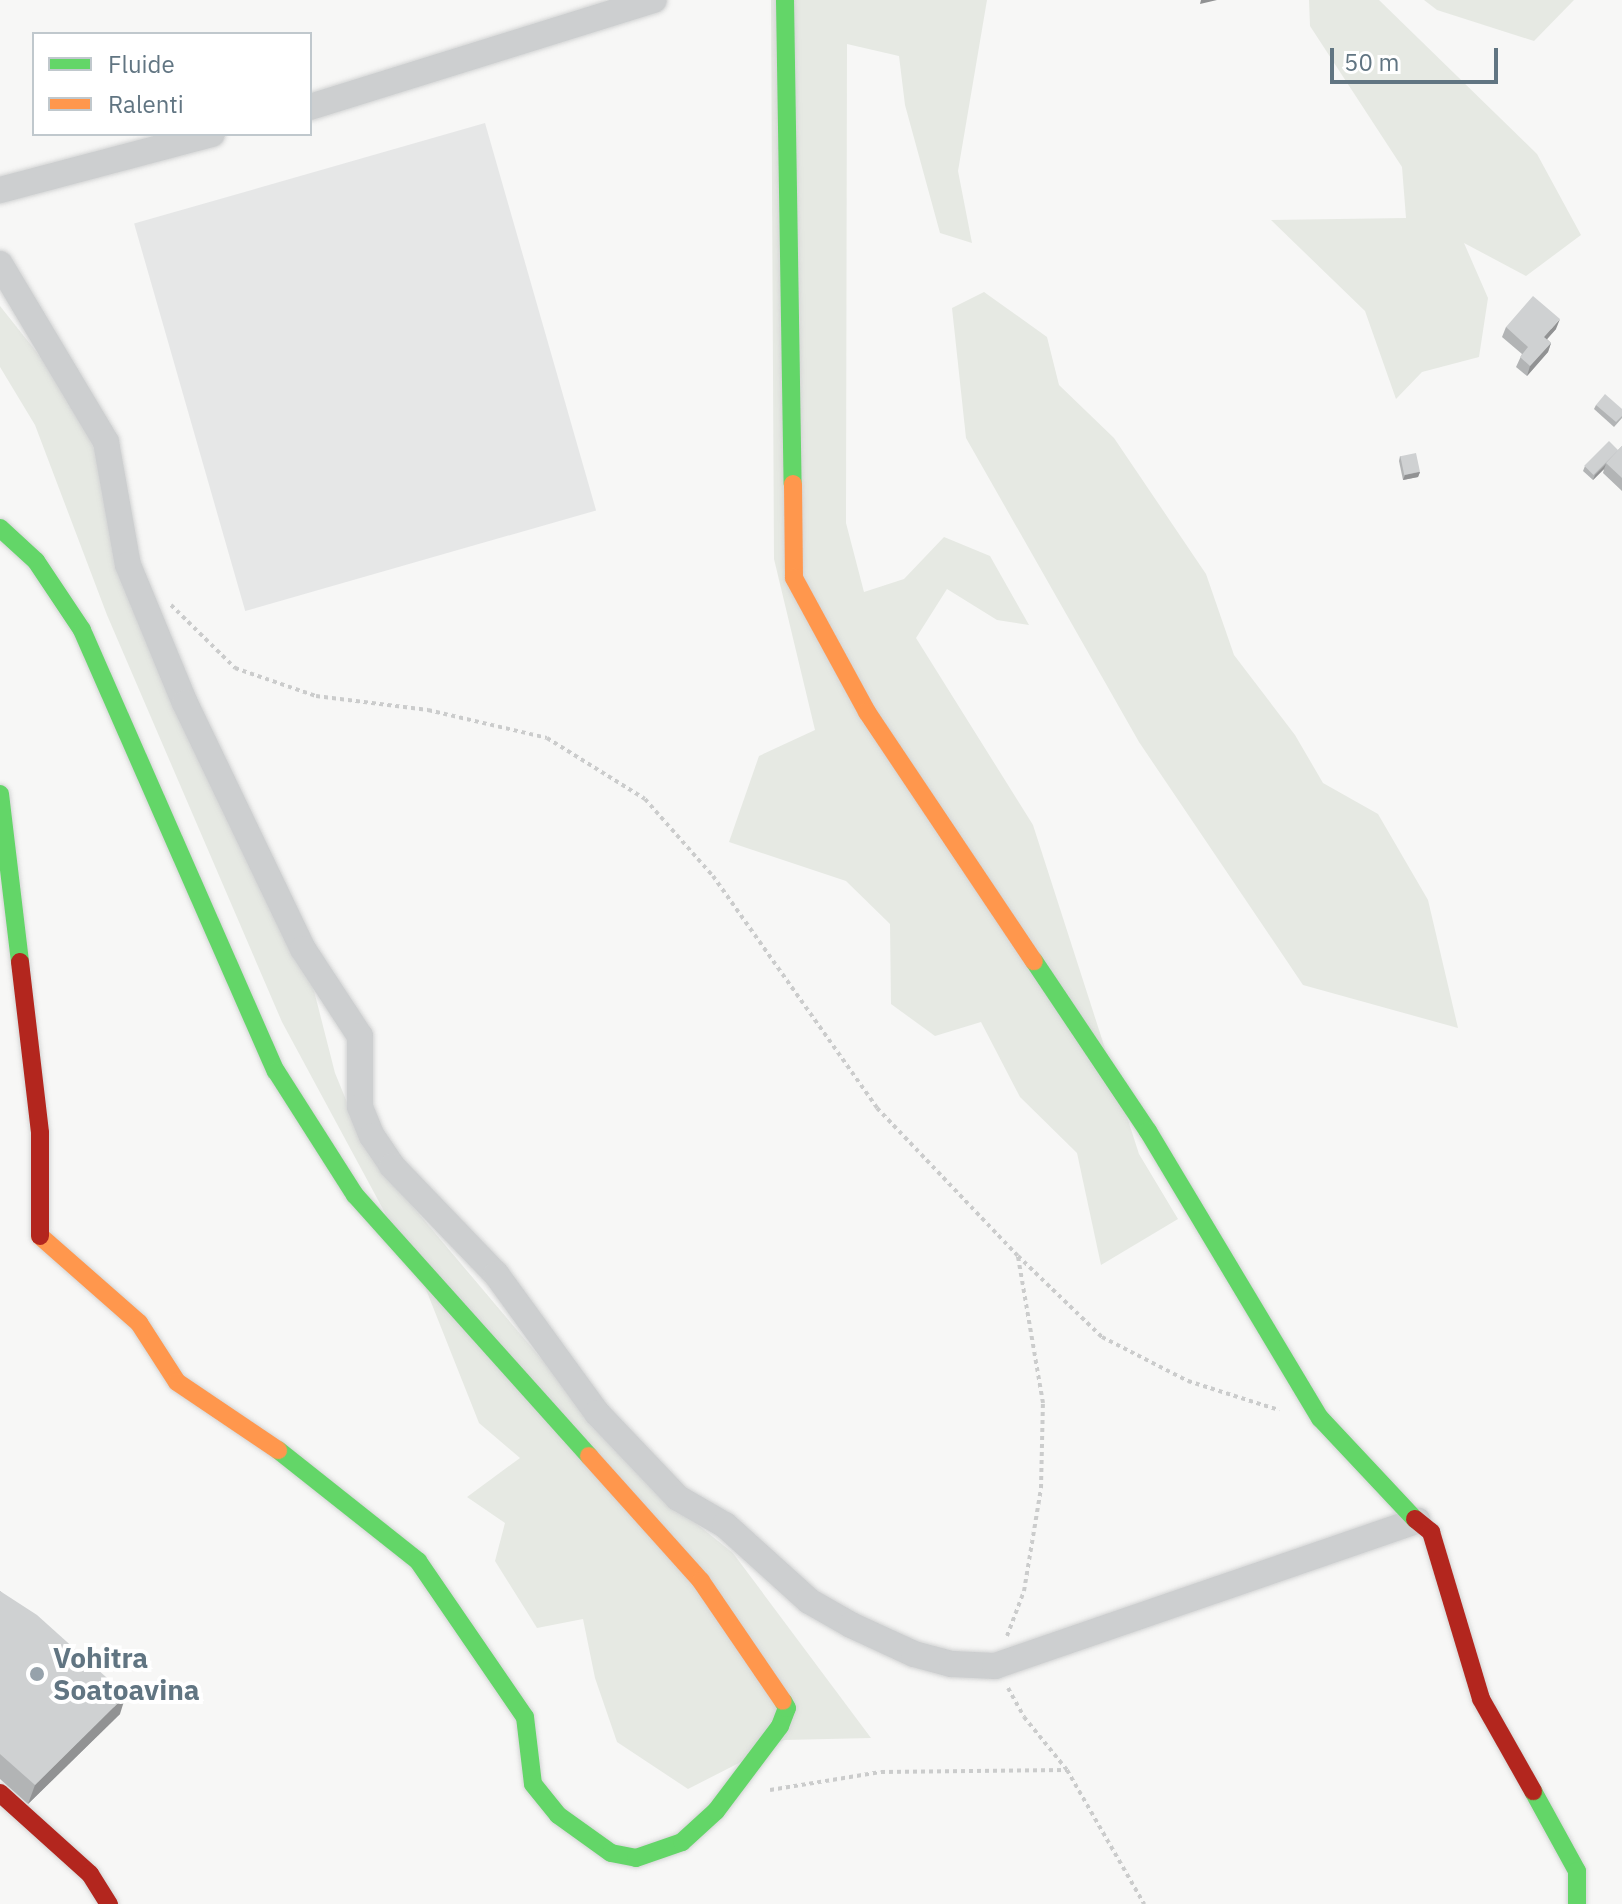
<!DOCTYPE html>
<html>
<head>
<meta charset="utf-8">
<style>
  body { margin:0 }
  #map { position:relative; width:1622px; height:1904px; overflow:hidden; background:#f7f7f6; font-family:"IBM Plex Sans",sans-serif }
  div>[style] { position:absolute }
  .built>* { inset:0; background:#e6e7e7; transform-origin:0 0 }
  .green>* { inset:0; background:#e6e9e3 }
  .path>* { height:4px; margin-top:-2px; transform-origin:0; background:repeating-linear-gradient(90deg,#cbcccc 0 4px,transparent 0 8px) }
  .roads { filter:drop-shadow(0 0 2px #d3d4d4) drop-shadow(0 0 2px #d3d4d4) }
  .street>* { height:26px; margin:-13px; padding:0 13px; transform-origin:13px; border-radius:13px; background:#cdcfd0 }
  .fast>* { height:18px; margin:-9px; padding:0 9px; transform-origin:9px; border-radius:9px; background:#63d668 }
  .slow>* { height:18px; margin:-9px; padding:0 9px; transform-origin:9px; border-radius:9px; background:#ff974d }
  .jam>* { height:18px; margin:-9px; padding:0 9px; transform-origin:9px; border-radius:9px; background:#b3261e }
  .wall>* { inset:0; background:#b2b4b5 }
  .shaded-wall>* { inset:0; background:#919293 }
  .building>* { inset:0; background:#cfd1d2; transform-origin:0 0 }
  .dots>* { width:22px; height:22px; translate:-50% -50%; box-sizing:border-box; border:4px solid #fff; border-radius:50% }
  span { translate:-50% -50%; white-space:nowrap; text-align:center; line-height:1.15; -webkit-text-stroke:8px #fff; paint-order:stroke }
  .poi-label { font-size:28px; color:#617582; font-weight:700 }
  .left { translate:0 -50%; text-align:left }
  .legend { position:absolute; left:32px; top:32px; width:280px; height:104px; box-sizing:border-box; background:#fff; border:2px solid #c0c8cd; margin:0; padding:10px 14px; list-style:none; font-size:24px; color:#617582 }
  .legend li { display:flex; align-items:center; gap:16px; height:40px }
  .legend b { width:40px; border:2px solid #c0c8cd }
  .scale { position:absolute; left:1330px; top:48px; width:168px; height:36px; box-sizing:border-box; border:4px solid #617582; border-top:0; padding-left:10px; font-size:24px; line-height:28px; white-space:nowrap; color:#617582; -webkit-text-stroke:6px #fff; paint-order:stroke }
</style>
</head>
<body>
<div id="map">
  <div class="built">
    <i style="left:485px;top:123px;width:403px;height:365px;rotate:74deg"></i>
  </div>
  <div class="green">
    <i style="clip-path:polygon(771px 0,987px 0,958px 171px,972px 243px,940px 233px,905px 105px,899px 56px,847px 44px,846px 523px,864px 592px,904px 579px,944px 537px,990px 556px,1029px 625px,997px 620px,947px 589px,916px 638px,1033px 825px,1139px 1154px,1178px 1219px,1101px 1265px,1077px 1153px,1020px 1097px,981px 1022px,935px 1036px,891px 1004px,890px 924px,846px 881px,729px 842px,759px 756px,815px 730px,774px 559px)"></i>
    <i style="clip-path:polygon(1309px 0,1379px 0,1537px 154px,1581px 235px,1526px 276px,1464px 243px,1488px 298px,1479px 357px,1422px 372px,1396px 399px,1365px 311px,1271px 220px,1406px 218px,1402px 167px,1310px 26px)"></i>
    <i style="clip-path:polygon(1424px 0,1574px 0,1534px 41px,1437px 10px)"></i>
    <i style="clip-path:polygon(984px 292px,1047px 337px,1059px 385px,1114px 438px,1206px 574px,1234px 655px,1295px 735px,1323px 783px,1378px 814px,1428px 900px,1458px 1028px,1303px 985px,1139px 742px,966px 438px,952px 308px)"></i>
    <i style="clip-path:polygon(0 306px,73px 398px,311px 979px,335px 1073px,358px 1129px,386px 1175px,647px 1484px,733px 1553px,871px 1738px,784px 1740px,688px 1789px,617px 1742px,595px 1678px,583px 1619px,537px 1628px,495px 1561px,505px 1523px,467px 1497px,520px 1458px,479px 1423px,425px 1287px,282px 1022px,107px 615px,35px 425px,0 367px)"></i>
  </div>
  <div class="path">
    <i style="left:171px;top:605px;width:90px;rotate:44.5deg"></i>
    <i style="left:235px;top:668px;width:86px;rotate:19.1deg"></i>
    <i style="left:316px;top:696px;width:113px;rotate:7.1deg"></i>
    <i style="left:428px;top:710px;width:122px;rotate:13.2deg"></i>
    <i style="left:547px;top:738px;width:115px;rotate:31.9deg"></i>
    <i style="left:645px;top:799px;width:103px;rotate:48.6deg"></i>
    <i style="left:713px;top:876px;width:284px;rotate:54.7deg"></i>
    <i style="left:877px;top:1108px;width:204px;rotate:46.4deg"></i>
    <i style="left:1018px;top:1256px;width:117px;rotate:44deg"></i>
    <i style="left:1102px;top:1337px;width:97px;rotate:27.1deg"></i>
    <i style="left:1188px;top:1381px;width:96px;rotate:17.7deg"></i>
    <i style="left:1007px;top:1636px;width:48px;rotate:-69.3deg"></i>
    <i style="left:1024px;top:1591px;width:104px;rotate:-80.6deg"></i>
    <i style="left:1041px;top:1488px;width:85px;rotate:-88.7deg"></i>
    <i style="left:1043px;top:1403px;width:149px;rotate:-99.7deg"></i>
    <i style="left:1008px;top:1688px;width:33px;rotate:61deg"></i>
    <i style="left:1024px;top:1717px;width:68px;rotate:50.9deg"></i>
    <i style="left:770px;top:1790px;width:112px;rotate:-9.2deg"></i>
    <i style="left:881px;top:1772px;width:186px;rotate:-0.6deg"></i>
    <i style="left:1067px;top:1770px;width:155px;rotate:60.1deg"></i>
  </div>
  <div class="roads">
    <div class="street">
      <i style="left:310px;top:107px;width:360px;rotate:-17.3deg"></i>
      <i style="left:0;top:190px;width:219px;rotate:-14.8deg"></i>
      <i style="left:0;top:264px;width:207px;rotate:59.2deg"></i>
      <i style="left:106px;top:442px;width:125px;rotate:79.9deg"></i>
      <i style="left:128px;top:565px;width:149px;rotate:67.6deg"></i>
      <i style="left:185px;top:703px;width:273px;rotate:64.4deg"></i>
      <i style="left:303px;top:949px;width:104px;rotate:56.8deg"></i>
      <i style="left:360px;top:1036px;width:71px;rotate:90deg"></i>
      <i style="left:360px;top:1107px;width:31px;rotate:68deg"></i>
      <i style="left:372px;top:1136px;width:36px;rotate:56deg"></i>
      <i style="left:392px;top:1166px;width:150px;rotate:46.1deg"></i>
      <i style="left:496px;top:1274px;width:172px;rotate:54deg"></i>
      <i style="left:597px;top:1413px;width:117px;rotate:46.4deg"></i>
      <i style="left:678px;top:1498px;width:54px;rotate:29.9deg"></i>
      <i style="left:725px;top:1525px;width:113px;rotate:42.1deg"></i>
      <i style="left:809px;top:1601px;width:48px;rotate:29.7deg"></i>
      <i style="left:851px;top:1625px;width:69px;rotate:24.7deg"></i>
      <i style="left:914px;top:1654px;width:39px;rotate:15deg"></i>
      <i style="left:952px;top:1664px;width:43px;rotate:2.7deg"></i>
      <i style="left:995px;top:1666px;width:447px;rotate:-19deg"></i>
    </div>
    <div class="fast">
      <i style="left:785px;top:0;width:484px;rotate:89.1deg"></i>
      <i style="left:0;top:528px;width:49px;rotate:42.5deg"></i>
      <i style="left:36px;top:561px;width:83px;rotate:56.3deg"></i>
      <i style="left:82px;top:630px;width:482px;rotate:66.3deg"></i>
      <i style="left:276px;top:1071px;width:147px;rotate:57.5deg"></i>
      <i style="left:355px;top:1195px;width:351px;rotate:48.1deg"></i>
      <i style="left:0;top:794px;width:169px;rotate:83.2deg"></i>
      <i style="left:1034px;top:961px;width:205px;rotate:56.2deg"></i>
      <i style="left:1148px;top:1131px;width:335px;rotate:59.1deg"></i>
      <i style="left:1320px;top:1418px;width:139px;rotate:46.8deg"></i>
      <i style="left:278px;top:1450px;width:179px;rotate:38.4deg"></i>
      <i style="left:418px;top:1561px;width:189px;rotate:55.6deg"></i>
      <i style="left:525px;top:1717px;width:67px;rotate:83.2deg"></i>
      <i style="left:533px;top:1784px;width:40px;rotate:51deg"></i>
      <i style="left:558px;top:1815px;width:65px;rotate:35.6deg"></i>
      <i style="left:611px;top:1853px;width:25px;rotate:11deg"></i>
      <i style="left:636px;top:1858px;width:49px;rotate:-19.2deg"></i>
      <i style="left:682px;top:1842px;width:46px;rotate:-42.4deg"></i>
      <i style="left:716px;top:1811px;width:106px;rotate:-53deg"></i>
      <i style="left:780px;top:1726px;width:19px;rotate:-69deg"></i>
      <i style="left:787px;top:1708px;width:8px;rotate:-120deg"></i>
      <i style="left:1533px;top:1791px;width:91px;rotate:61.2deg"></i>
      <i style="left:1577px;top:1871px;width:33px;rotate:90deg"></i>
    </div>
    <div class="slow">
      <i style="left:793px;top:484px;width:94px;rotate:89.4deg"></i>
      <i style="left:794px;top:578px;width:153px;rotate:61.4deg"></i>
      <i style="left:867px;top:712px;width:300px;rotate:56.2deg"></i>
      <i style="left:40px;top:1236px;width:132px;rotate:41.3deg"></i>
      <i style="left:139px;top:1323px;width:70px;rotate:57.2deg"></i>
      <i style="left:177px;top:1382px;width:122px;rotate:34deg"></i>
      <i style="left:589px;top:1456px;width:168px;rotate:48.1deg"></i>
      <i style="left:701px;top:1581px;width:145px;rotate:55.7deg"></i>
    </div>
    <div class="jam">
      <i style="left:20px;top:962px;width:172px;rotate:83.3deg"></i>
      <i style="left:40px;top:1133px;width:103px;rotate:90deg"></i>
      <i style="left:1415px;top:1519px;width:21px;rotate:39deg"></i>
      <i style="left:1431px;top:1532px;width:174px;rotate:73.3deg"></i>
      <i style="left:1481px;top:1699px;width:106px;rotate:60.5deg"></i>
      <i style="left:0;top:1793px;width:121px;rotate:42deg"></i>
      <i style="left:90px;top:1874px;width:36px;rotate:58deg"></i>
    </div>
  </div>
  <div class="wall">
    <i style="clip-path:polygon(1506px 327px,1556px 329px,1547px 339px,1551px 343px,1548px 352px,1527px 376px,1516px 367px,1522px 354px,1502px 337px)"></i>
    <i style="clip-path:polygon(1596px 405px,1622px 409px,1622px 418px,1614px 427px,1594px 409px)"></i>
    <i style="clip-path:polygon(1622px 446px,1622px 491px,1603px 473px,1604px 469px,1593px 480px,1583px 471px,1585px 466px,1618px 450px)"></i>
    <i style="clip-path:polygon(1400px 456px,1420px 472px,1418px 477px,1403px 480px,1399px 461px)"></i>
    <i style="clip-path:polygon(0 1591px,120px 1714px,28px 1804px,0 1779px)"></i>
  </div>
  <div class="shaded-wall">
    <i style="clip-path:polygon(1201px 0,1217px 0,1200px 4px)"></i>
    <i style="clip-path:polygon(1560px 319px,1556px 329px,1541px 346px,1544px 337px)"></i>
    <i style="clip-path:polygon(1551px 343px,1548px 352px,1527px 376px,1530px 366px)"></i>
    <i style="clip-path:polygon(1606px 464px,1604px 469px,1593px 480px,1595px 475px)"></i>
    <i style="clip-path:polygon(1420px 472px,1418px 477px,1403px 480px,1405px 475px)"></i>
    <i style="clip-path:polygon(126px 1695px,120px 1714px,28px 1804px,35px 1785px)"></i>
  </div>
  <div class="building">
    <i style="clip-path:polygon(1533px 296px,1560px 319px,1544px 337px,1551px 343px,1530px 366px,1520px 357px,1528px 347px,1506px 327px)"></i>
    <i style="clip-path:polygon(1605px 394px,1622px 409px,1622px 416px,1616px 422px,1596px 405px)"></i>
    <i style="left:1609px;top:441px;width:13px;height:35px;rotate:45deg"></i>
    <i style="clip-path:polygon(1622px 446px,1622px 478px,1606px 463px)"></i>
    <i style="left:1416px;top:453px;width:19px;height:16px;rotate:78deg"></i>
    <i style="clip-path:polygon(0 1591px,37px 1615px,126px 1695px,35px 1785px,0 1754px)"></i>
  </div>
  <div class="dots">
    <i style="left:37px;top:1674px;background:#96a2ab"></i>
  </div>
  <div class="poi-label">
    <span class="left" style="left:53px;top:1674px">Vohitra<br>Soatoavina</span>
  </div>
  <ul class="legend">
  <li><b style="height:10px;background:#63d668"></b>Fluide</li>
  <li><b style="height:10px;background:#ff974d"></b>Ralenti</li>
  </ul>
  <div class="scale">50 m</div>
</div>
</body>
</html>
